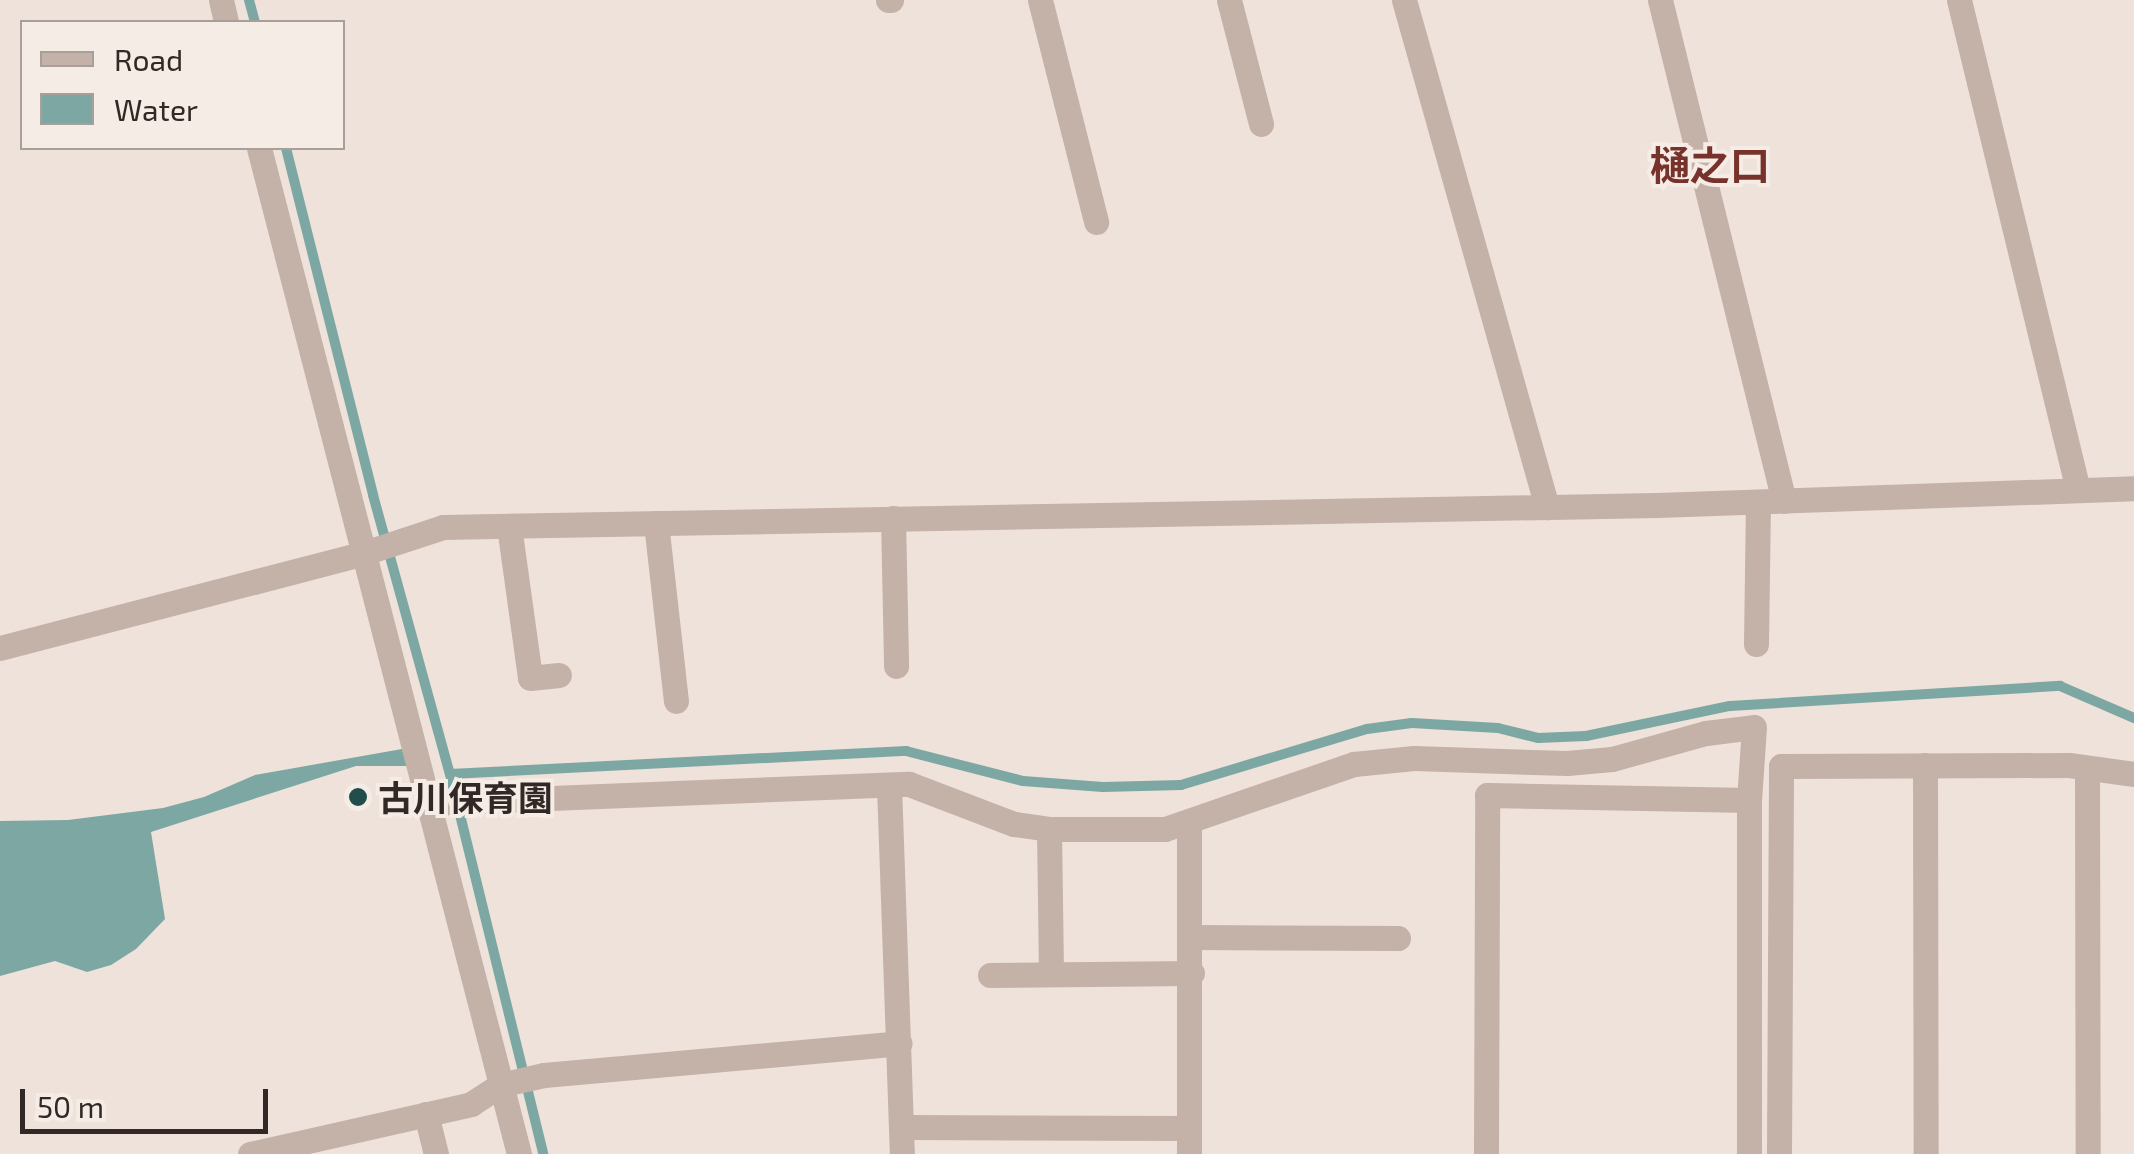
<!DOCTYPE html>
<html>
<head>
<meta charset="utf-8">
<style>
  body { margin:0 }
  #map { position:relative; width:2134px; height:1154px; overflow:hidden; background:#eee2da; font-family:"Exo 2","Noto Sans JP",sans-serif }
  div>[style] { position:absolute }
  .water>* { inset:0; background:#7da7a2 }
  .stream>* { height:10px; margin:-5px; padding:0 5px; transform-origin:5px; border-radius:5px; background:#7da7a2 }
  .street>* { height:25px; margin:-12.5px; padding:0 12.5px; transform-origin:12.5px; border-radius:12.5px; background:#c4b1a8 }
  .dots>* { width:28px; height:28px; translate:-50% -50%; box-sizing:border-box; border:5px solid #f6ece6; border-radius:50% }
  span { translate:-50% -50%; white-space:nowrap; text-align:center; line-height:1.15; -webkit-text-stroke:8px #f6ece6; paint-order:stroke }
  .poi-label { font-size:35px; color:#322927; font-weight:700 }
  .left { translate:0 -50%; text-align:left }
  .quarter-label { font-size:40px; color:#76322b; font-weight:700 }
  .legend { position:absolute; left:20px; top:20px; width:325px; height:130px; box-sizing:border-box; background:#f6ece6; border:2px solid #a89e9a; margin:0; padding:12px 18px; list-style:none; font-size:30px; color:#322927 }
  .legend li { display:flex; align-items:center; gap:20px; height:50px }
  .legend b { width:50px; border:2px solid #a89e9a }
  .scale { position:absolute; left:20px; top:1089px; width:248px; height:45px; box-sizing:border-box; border:5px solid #322927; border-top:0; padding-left:12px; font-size:30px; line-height:35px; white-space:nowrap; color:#322927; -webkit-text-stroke:8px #f6ece6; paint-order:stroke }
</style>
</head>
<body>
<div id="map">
  <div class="water">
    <i style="clip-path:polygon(402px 749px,407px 766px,356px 766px,151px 832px,165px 919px,136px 949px,111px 965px,87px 972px,55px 961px,0 976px,0 821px,68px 820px,163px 808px,204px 797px,255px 775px)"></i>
  </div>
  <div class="stream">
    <i style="left:249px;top:0;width:23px;rotate:75deg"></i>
    <i style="left:286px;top:148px;width:358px;rotate:75.9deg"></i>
    <i style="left:373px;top:495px;width:289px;rotate:74.6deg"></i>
    <i style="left:450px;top:774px;width:391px;rotate:76.2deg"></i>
    <i style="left:450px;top:774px;width:457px;rotate:-2.9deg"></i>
    <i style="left:906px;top:751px;width:121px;rotate:14.4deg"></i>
    <i style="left:1023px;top:781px;width:80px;rotate:4.3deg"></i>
    <i style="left:1103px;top:787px;width:78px;rotate:-1.5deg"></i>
    <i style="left:1181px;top:785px;width:194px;rotate:-16.8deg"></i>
    <i style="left:1367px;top:729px;width:45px;rotate:-7.6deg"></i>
    <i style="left:1412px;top:723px;width:86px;rotate:3.3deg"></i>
    <i style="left:1498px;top:728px;width:41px;rotate:14deg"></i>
    <i style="left:1538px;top:738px;width:48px;rotate:-2.4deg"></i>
    <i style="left:1586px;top:736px;width:147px;rotate:-11.8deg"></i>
    <i style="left:1730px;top:706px;width:331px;rotate:-3.5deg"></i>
    <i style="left:2060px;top:686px;width:81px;rotate:23.4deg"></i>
  </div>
  <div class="street">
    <i style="left:221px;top:0;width:23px;rotate:77deg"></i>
    <i style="left:888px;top:0;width:3px"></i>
    <i style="left:1040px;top:0;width:229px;rotate:75.8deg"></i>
    <i style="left:1229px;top:0;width:128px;rotate:75.5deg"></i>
    <i style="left:1404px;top:0;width:527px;rotate:74.25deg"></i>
    <i style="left:1660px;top:0;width:516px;rotate:76.1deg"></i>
    <i style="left:1959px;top:0;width:504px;rotate:76.35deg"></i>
    <i style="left:259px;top:148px;width:1039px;rotate:75.51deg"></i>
    <i style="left:893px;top:518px;width:148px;rotate:88.8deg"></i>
    <i style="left:656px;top:523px;width:179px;rotate:83.6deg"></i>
    <i style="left:509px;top:526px;width:153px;rotate:82.1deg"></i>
    <i style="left:530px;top:678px;width:29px;rotate:-6deg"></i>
    <i style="left:1756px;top:644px;width:142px;rotate:-89.2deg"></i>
    <i style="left:0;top:648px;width:376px;rotate:-14.6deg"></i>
    <i style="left:364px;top:553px;width:83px;rotate:-18.2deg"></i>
    <i style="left:443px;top:527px;width:1214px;rotate:-1.04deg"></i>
    <i style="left:1657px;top:505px;width:477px;rotate:-2deg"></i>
    <i style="left:1925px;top:765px;width:389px;rotate:89.9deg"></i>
    <i style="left:2087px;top:768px;width:386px;rotate:89.9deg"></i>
    <i style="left:889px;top:785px;width:369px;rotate:88deg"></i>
    <i style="left:428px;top:803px;width:481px;rotate:-2.3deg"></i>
    <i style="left:909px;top:784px;width:112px;rotate:20.9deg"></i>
    <i style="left:1014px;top:824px;width:35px;rotate:8deg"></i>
    <i style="left:1049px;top:829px;width:116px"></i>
    <i style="left:1165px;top:829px;width:200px;rotate:-19deg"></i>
    <i style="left:1354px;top:764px;width:60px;rotate:-5.7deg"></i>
    <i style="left:1414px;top:758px;width:153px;rotate:1.9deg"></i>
    <i style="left:1567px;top:763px;width:45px;rotate:-5.1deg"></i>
    <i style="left:1612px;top:759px;width:98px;rotate:-15.5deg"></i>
    <i style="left:1706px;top:733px;width:48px;rotate:-7.1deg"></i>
    <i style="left:1754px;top:727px;width:73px;rotate:93.9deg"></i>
    <i style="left:1749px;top:800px;width:354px;rotate:90deg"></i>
    <i style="left:1049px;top:829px;width:145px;rotate:89.2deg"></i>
    <i style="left:1192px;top:937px;width:206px;rotate:0.3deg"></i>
    <i style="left:990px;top:975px;width:202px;rotate:-0.6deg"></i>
    <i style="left:426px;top:1114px;width:41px;rotate:76deg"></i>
    <i style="left:902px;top:1127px;width:287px;rotate:0.2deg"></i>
    <i style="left:250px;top:1154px;width:227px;rotate:-12.7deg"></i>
    <i style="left:471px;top:1104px;width:35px;rotate:-33deg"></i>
    <i style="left:500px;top:1085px;width:45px;rotate:-12.8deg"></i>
    <i style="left:544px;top:1075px;width:357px;rotate:-5.1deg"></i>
    <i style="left:1189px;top:1154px;width:332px;rotate:-90deg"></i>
    <i style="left:1486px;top:1154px;width:359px;rotate:-89.8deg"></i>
    <i style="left:1487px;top:795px;width:262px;rotate:1.1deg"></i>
    <i style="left:1779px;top:1154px;width:388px;rotate:-89.7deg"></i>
    <i style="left:1781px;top:766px;width:288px;rotate:-0.2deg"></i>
    <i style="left:2069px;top:765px;width:66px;rotate:7.9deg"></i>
  </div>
  <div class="dots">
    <i style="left:358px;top:797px;background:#224d4a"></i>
  </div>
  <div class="poi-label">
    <span class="left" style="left:378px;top:797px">古川保育園</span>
  </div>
  <div class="quarter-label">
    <span style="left:1710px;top:164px">樋之口</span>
  </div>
  <ul class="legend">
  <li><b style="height:12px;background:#c4b1a8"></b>Road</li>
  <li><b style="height:28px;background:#7da7a2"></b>Water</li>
  </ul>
  <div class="scale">50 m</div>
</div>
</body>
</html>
